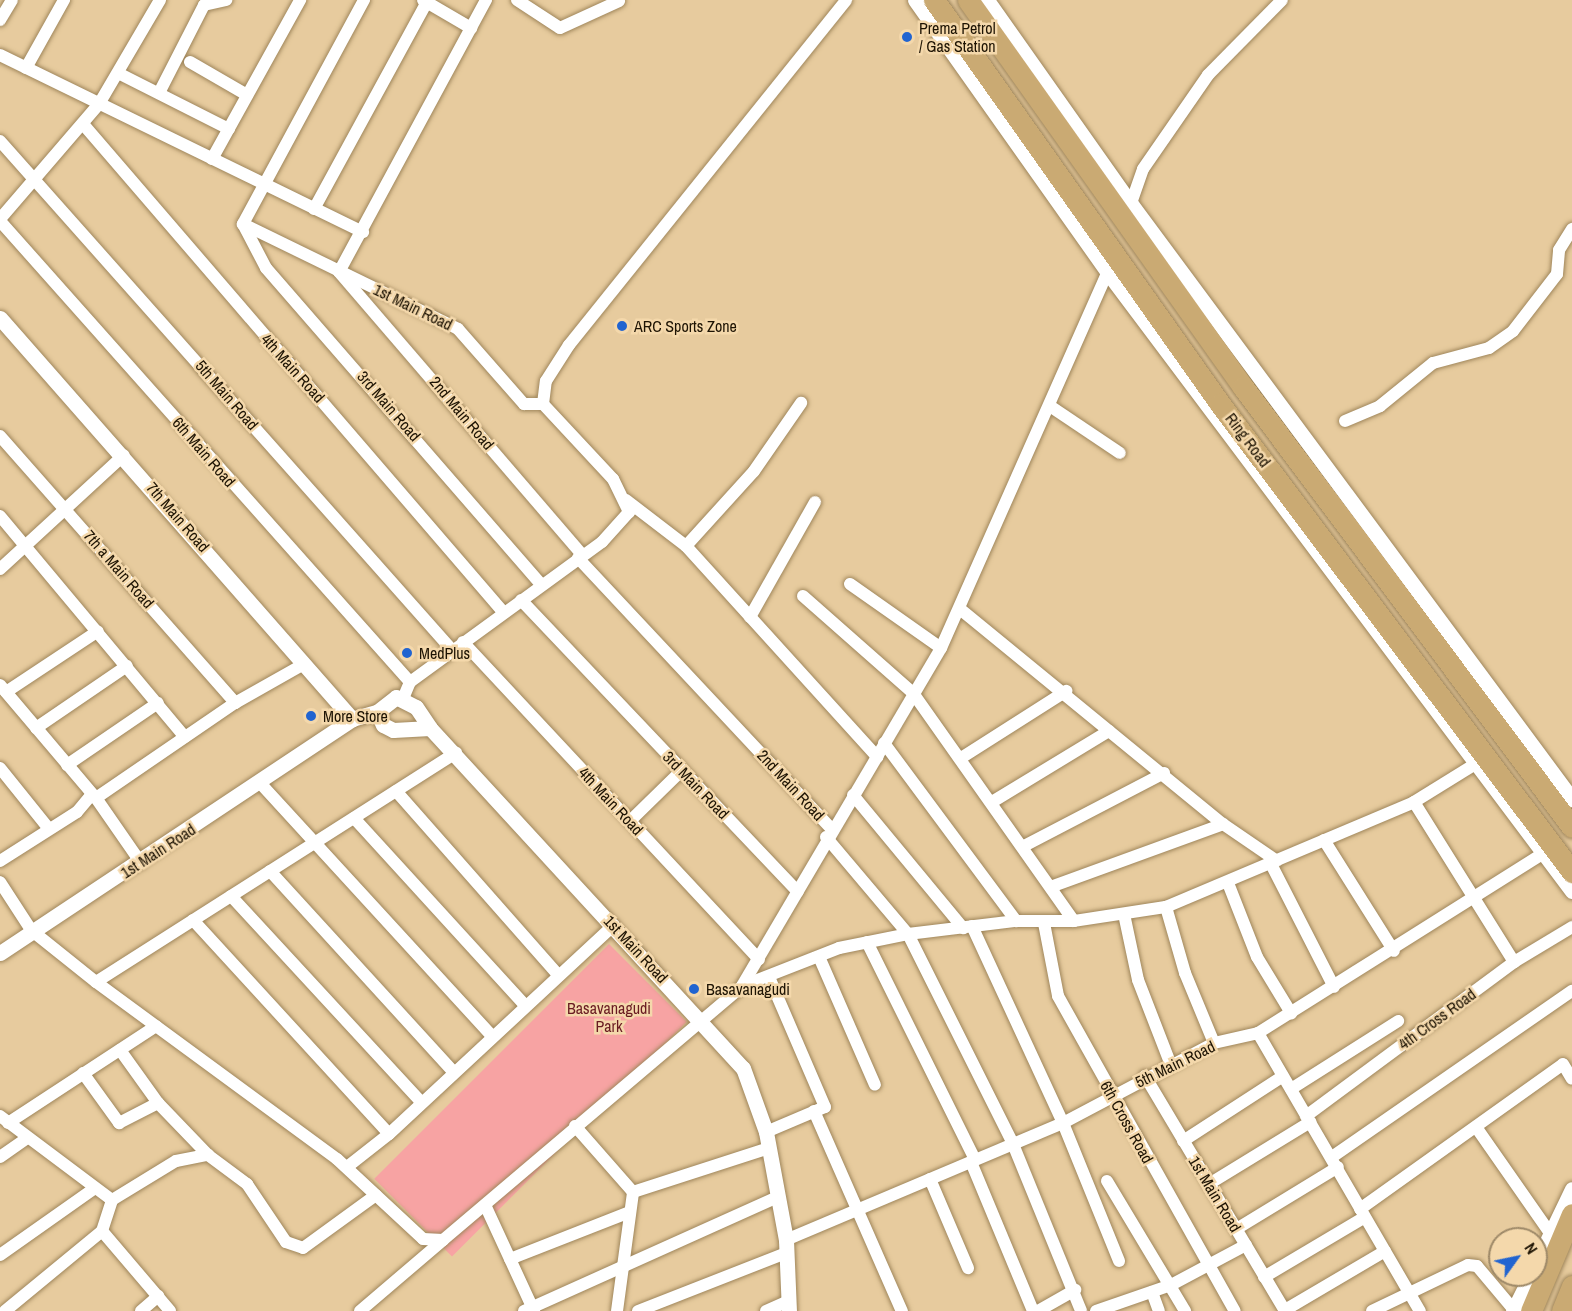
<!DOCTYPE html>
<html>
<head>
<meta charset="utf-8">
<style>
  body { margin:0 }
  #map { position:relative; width:1572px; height:1311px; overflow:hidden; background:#e7cb9e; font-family:"Archivo Narrow",sans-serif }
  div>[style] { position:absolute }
  .green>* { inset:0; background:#f7a3a3; transform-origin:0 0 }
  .roads { filter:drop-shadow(0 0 2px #9f865b) drop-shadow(0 0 2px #9f865b) }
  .minor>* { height:12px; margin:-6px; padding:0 6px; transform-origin:6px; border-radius:6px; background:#fff }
  .tertiary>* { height:15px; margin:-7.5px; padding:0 7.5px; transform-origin:7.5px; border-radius:7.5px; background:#fff }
  .trunk>* { height:21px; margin:-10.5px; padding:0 10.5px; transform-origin:10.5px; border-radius:10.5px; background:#caaa73 }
  .dots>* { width:16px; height:16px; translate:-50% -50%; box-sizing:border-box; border:3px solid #f4d8ab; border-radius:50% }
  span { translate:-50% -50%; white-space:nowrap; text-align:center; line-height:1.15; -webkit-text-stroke:5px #f4d8ab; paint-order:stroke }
  .poi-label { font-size:16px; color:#1d1303 }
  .left { translate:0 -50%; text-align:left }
  .street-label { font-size:16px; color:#1d1303 }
  .park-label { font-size:16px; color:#691b22 }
  .north { position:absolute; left:1488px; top:1227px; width:60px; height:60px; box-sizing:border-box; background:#f4d8ab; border:2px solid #9e8968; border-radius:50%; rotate:57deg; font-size:16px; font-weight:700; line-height:24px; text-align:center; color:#1d1303 }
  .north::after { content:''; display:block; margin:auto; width:21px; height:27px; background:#2164d0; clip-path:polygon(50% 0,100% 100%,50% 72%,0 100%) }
</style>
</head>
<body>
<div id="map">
  <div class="green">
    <i style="left:609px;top:944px;width:110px;height:332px;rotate:45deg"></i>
  </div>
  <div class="roads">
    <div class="minor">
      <i style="left:364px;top:0;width:255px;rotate:118.4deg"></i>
      <i style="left:243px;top:224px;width:239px;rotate:26deg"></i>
      <i style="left:458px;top:329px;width:100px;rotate:48.7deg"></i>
      <i style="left:524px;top:404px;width:19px"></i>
      <i style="left:543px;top:404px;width:103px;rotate:47deg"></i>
      <i style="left:613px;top:479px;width:37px;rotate:64deg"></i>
      <i style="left:629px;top:512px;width:40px;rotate:132deg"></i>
      <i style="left:602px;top:542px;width:238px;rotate:143.9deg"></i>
      <i style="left:410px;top:682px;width:15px;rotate:113deg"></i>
      <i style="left:423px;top:0;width:56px;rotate:30.3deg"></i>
      <i style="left:486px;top:0;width:309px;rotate:118.4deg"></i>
      <i style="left:339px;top:272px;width:373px;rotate:49.3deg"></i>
      <i style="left:517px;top:0;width:51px;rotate:33.1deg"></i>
      <i style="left:560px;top:28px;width:65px;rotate:-24.6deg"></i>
      <i style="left:204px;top:5px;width:23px;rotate:-13deg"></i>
      <i style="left:0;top:20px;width:23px;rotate:-59deg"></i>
      <i style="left:0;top:55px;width:404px;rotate:26deg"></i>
      <i style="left:190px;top:62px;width:66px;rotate:30.1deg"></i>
      <i style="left:26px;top:68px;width:78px;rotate:-60.8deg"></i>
      <i style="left:120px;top:74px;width:122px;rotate:26.8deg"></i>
      <i style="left:159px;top:93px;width:99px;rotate:-62.9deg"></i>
      <i style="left:83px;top:124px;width:645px;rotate:49.27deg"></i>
      <i style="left:0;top:141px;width:682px;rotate:48.39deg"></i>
      <i style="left:212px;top:159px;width:182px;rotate:-61deg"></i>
      <i style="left:314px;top:209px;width:236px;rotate:-61.4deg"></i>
      <i style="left:1129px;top:209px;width:42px;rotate:-70.7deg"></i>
      <i style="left:1143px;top:169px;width:114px;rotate:-55.3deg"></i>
      <i style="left:1208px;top:75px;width:105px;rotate:-45.4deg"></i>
      <i style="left:0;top:219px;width:152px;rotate:-49.3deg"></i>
      <i style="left:99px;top:104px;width:121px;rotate:-59.6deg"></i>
      <i style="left:0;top:221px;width:617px;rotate:48.35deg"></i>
      <i style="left:243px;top:224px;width:50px;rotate:62.4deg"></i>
      <i style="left:266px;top:268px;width:419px;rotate:49deg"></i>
      <i style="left:543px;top:404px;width:23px;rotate:-83deg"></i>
      <i style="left:546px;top:381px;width:43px;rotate:-57.4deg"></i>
      <i style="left:569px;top:345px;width:442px;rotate:-51.2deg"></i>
      <i style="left:1050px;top:406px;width:84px;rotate:33.9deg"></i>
      <i style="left:1345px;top:421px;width:38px;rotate:-23deg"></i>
      <i style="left:1380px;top:406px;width:68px;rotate:-39.1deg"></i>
      <i style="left:1433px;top:363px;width:58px;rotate:-15deg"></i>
      <i style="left:1489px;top:348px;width:29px;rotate:-35deg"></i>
      <i style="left:1513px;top:331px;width:72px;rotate:-52.3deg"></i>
      <i style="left:1557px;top:274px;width:24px;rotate:-85deg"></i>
      <i style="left:1559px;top:250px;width:25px;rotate:-58deg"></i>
      <i style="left:0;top:436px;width:356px;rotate:48.6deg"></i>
      <i style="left:626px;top:500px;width:76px;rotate:37.5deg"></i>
      <i style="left:686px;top:546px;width:285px;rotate:47.8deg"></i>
      <i style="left:0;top:516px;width:288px;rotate:50.1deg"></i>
      <i style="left:686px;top:546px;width:101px;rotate:-47.8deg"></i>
      <i style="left:754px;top:471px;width:83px;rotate:-55.3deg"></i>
      <i style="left:578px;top:558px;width:371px;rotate:46.9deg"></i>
      <i style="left:0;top:569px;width:168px;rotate:-42.6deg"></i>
      <i style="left:850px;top:584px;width:111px;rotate:35.1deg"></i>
      <i style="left:803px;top:596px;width:147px;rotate:41.4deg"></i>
      <i style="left:913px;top:693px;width:279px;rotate:54.8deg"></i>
      <i style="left:521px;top:600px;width:402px;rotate:46.5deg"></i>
      <i style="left:960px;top:609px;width:340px;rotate:39.3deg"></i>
      <i style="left:1223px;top:824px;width:65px;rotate:34.4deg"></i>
      <i style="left:750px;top:617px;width:132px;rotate:-60.5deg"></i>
      <i style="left:463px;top:642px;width:434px;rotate:47deg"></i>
      <i style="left:0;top:685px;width:148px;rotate:49.7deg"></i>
      <i style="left:96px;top:798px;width:79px;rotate:55.3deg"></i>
      <i style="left:6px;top:692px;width:110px;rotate:-33.5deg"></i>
      <i style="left:36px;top:728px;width:110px;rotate:-34.3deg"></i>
      <i style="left:884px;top:743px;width:222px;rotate:53.4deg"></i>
      <i style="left:961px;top:758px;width:125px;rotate:-32.5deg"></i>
      <i style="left:67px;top:765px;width:110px;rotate:-34.3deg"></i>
      <i style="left:0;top:768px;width:78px;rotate:51.2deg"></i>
      <i style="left:261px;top:784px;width:340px;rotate:47.5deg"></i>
      <i style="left:396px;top:791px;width:245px;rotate:48.6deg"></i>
      <i style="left:853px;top:795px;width:173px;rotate:50.4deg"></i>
      <i style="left:96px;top:798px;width:168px;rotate:-34.4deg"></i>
      <i style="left:235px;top:703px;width:79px;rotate:-29.5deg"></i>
      <i style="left:992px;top:802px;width:137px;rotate:-31.3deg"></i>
      <i style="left:1414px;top:802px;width:189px;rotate:58deg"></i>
      <i style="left:354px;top:818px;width:253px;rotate:47.6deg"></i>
      <i style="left:630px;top:821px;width:73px;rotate:-44.4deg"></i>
      <i style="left:826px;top:837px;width:127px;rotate:49.8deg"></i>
      <i style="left:908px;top:934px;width:235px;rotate:63.4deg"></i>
      <i style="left:1013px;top:1144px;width:180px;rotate:67.8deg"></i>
      <i style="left:1324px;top:840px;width:131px;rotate:57.8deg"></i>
      <i style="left:1024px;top:846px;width:158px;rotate:-27.5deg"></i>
      <i style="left:0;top:861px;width:91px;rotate:-32.5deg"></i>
      <i style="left:77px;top:812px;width:23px;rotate:-50deg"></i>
      <i style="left:1271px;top:864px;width:138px;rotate:62.9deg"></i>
      <i style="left:270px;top:871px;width:270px;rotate:47.6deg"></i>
      <i style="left:0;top:882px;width:57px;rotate:57.1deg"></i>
      <i style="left:31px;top:930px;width:83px;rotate:38.7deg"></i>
      <i style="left:96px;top:982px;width:299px;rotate:36.3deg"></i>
      <i style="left:337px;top:1159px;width:117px;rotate:42.9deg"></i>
      <i style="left:423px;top:1239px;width:20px;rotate:3deg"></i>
      <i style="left:443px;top:1240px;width:392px;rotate:-40.3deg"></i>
      <i style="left:742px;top:986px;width:392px;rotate:-59.5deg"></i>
      <i style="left:941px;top:648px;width:415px;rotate:-66.1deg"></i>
      <i style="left:1228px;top:883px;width:79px;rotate:68.6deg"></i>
      <i style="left:1257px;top:957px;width:66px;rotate:58.7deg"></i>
      <i style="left:1053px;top:886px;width:181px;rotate:-20deg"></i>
      <i style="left:231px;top:896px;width:280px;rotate:47.3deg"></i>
      <i style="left:1166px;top:907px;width:69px;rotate:73.9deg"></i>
      <i style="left:1185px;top:973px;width:76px;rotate:67.5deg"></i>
      <i style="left:1124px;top:914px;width:67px;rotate:78deg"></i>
      <i style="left:1138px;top:980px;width:91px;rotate:68.8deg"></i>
      <i style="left:193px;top:920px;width:290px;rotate:47.5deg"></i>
      <i style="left:1044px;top:923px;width:74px;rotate:79.1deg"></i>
      <i style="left:1058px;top:996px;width:361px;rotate:60.7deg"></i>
      <i style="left:972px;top:926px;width:217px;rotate:65.2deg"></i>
      <i style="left:1063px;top:1123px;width:149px;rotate:67.9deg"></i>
      <i style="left:867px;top:942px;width:243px;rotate:63.6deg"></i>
      <i style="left:820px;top:959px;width:137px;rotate:66.4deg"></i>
      <i style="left:96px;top:982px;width:427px;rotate:-32.5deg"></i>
      <i style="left:742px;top:986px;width:104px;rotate:-21.4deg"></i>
      <i style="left:839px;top:948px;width:70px;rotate:-11.5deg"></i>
      <i style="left:908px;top:934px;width:109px;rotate:-6.9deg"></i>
      <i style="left:1016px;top:921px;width:58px"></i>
      <i style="left:1074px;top:921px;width:93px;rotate:-8.7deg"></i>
      <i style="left:1166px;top:907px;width:269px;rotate:-22.9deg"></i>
      <i style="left:1414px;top:802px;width:74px;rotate:-31.8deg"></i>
      <i style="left:1258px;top:1033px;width:322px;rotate:59.8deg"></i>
      <i style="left:120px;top:1050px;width:65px;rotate:54.4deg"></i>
      <i style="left:158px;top:1103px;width:72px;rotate:46.1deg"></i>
      <i style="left:83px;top:1073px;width:62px;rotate:54.2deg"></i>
      <i style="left:119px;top:1123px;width:44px;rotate:-27.1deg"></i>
      <i style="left:1145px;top:1076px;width:274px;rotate:59.2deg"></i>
      <i style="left:1291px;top:1089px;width:127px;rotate:-32.4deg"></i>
      <i style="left:814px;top:1111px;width:219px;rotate:66.3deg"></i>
      <i style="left:0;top:1116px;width:140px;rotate:36.9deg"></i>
      <i style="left:1306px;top:1116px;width:259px;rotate:-36.5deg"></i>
      <i style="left:1514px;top:962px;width:68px;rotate:-31.1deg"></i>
      <i style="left:8px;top:1123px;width:177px;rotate:-33.2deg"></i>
      <i style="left:575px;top:1126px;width:88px;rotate:48.7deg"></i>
      <i style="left:1476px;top:1127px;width:129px;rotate:55.1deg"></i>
      <i style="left:766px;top:1132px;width:64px;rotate:-23deg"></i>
      <i style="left:825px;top:1107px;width:142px;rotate:-113.3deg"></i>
      <i style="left:1183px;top:1141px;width:119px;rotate:-33deg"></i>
      <i style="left:0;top:1157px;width:33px;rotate:-35deg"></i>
      <i style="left:1332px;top:1157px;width:292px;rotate:-34.7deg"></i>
      <i style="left:971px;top:1162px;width:161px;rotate:67.4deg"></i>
      <i style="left:347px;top:1167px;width:53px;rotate:-38.2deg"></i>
      <i style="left:389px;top:1134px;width:307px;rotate:-42.9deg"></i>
      <i style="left:930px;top:1179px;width:97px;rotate:66.9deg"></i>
      <i style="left:1107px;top:1181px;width:152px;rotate:59deg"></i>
      <i style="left:1209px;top:1184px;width:119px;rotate:-31.5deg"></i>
      <i style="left:633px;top:1192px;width:143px;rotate:-17.9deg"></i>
      <i style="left:486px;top:1207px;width:115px;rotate:65.2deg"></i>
      <i style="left:1360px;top:1209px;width:249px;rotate:-35.5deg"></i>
      <i style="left:1563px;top:1064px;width:17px;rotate:59deg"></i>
      <i style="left:1238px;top:1228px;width:117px;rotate:-31.4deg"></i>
      <i style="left:102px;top:1231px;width:105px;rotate:49.6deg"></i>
      <i style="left:786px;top:1240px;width:301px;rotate:-22.9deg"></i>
      <i style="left:1063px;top:1123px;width:171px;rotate:-27.9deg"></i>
      <i style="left:1214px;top:1043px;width:45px;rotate:-12.8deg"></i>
      <i style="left:1258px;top:1033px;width:338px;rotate:-32.2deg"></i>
      <i style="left:0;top:1255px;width:116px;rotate:-35.2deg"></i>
      <i style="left:510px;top:1259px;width:129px;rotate:-21.4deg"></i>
      <i style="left:1264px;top:1277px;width:117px;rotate:-30.7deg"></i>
      <i style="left:1152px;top:1292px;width:20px;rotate:70deg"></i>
      <i style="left:1285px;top:1310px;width:116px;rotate:-30.5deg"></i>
      <i style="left:5px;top:1311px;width:126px;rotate:-39.5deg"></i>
      <i style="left:102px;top:1231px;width:33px;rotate:-72deg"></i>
      <i style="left:112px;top:1200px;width:75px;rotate:-31.4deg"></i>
      <i style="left:176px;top:1161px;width:33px;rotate:-11deg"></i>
      <i style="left:208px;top:1155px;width:49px;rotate:36.6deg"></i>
      <i style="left:247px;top:1184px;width:70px;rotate:56.1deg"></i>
      <i style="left:286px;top:1242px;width:18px;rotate:19deg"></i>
      <i style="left:303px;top:1248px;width:90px;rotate:-36deg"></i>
      <i style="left:141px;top:1311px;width:23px;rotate:-41deg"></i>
      <i style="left:360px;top:1311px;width:109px;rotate:-40.5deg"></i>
      <i style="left:524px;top:1311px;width:278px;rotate:-24.2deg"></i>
      <i style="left:617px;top:1311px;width:120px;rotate:-82.3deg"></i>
      <i style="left:638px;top:1311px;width:159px;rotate:-21.4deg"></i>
      <i style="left:766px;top:1311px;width:24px;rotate:-24deg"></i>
      <i style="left:1038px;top:1311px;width:43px;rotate:-29.6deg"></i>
      <i style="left:1096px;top:1311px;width:79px;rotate:-19.1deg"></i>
      <i style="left:1171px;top:1285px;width:85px;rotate:-28.1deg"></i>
      <i style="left:1372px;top:1311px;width:106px;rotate:-25.6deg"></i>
      <i style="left:1468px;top:1265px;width:9px;rotate:6deg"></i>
      <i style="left:1477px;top:1266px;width:57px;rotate:49.9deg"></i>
    </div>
    <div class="tertiary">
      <i style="left:915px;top:0;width:334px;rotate:54.7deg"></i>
      <i style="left:1108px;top:273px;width:773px;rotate:53.1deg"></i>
      <i style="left:987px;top:0;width:250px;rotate:54.8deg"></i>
      <i style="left:1131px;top:204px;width:741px;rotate:53.46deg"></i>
      <i style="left:0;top:318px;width:534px;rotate:48.72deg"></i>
      <i style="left:430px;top:728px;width:37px;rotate:177deg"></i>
      <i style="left:393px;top:730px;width:11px;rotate:-153deg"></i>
      <i style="left:383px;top:725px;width:14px;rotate:-115deg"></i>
      <i style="left:377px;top:712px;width:24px;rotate:-38deg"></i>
      <i style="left:396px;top:697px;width:22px;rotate:27deg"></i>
      <i style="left:416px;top:707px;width:25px;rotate:56deg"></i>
      <i style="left:430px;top:728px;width:462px;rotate:47.4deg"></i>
      <i style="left:743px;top:1068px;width:68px;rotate:70.2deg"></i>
      <i style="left:766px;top:1132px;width:110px;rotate:79.5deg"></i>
      <i style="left:786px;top:1240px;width:71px;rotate:87.6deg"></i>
      <i style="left:0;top:953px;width:423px;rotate:-33.6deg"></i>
      <i style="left:352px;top:719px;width:26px;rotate:-16deg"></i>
      <i style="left:1536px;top:1264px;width:83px;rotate:-64.4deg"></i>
      <i style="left:1513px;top:1311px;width:40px;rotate:-63.4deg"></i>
    </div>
    <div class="trunk">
      <i style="left:934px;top:0;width:495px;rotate:54.7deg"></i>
      <i style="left:1220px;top:404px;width:586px;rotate:53.05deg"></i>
      <i style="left:968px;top:0;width:475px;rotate:54.6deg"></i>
      <i style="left:1243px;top:387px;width:549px;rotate:53.21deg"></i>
      <i style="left:1531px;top:1311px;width:105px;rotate:-67.1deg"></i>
      <i style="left:1562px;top:1311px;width:27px;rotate:-68deg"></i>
    </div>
  </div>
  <div class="dots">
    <i style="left:907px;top:37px;background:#2164d0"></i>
    <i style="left:622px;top:326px;background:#2164d0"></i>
    <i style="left:407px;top:653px;background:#2164d0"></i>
    <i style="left:311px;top:716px;background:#2164d0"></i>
    <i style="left:694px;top:989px;background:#2164d0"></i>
  </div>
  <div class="poi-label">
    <span class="left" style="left:919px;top:37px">Prema Petrol<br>/ Gas Station</span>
    <span class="left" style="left:634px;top:326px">ARC Sports Zone</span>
    <span class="left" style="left:419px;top:653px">MedPlus</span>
    <span class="left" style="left:323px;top:716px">More Store</span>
    <span class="left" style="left:706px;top:989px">Basavanagudi</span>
  </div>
  <div class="street-label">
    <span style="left:413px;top:307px;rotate:26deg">1st Main Road</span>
    <span style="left:293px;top:368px;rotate:48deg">4th Main Road</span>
    <span style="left:227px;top:395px;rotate:49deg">5th Main Road</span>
    <span style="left:389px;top:406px;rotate:49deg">3rd Main Road</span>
    <span style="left:462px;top:413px;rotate:50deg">2nd Main Road</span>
    <span style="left:1248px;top:440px;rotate:53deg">Ring Road</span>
    <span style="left:204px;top:452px;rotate:49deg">6th Main Road</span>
    <span style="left:178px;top:517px;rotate:49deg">7th Main Road</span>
    <span style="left:119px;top:569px;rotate:49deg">7th a Main Road</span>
    <span style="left:696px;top:785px;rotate:46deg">3rd Main Road</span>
    <span style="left:791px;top:785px;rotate:47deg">2nd Main Road</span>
    <span style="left:611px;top:801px;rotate:47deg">4th Main Road</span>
    <span style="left:158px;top:851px;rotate:-33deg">1st Main Road</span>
    <span style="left:636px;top:949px;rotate:47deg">1st Main Road</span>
    <span style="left:1437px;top:1019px;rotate:-36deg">4th Cross Road</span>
    <span style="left:1175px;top:1064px;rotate:-26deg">5th Main Road</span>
    <span style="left:1127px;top:1122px;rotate:61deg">6th Cross Road</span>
    <span style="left:1215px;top:1194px;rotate:59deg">1st Main Road</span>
  </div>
  <div class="park-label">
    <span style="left:609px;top:1017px">Basavanagudi<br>Park</span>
  </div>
  <div class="north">N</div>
</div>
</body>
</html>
